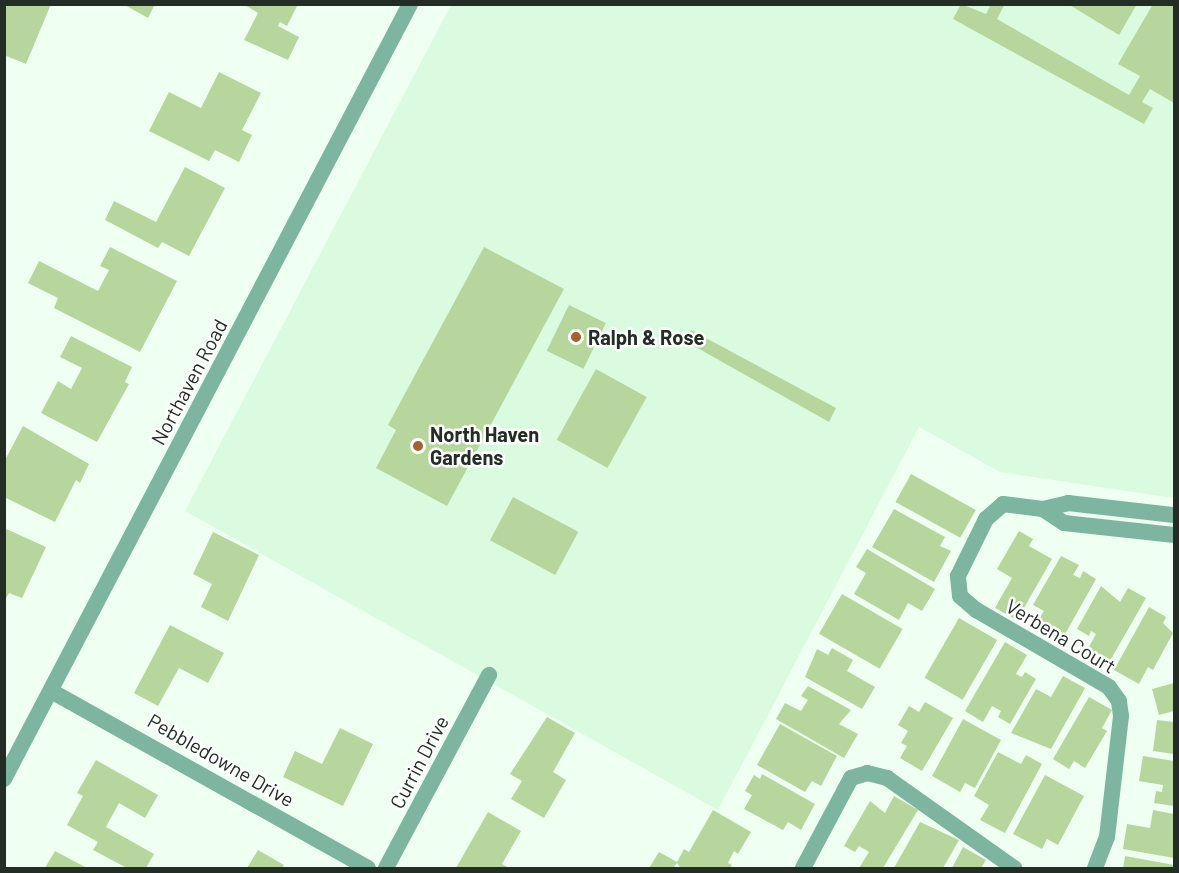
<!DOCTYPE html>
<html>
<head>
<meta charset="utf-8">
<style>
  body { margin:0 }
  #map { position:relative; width:1179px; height:873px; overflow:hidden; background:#effff2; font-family:Barlow,sans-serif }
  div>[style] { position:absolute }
  .built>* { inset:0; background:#dafbe0 }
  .building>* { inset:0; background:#b7d69d; transform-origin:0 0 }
  .minor>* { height:16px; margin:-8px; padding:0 8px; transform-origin:8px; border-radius:8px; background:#7eb5a1 }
  .tertiary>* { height:16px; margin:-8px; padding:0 8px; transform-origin:8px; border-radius:8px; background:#7eb5a1 }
  .dots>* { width:16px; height:16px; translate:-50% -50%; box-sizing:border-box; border:3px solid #fff; border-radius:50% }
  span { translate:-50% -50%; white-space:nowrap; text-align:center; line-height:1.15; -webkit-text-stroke:5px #fff; paint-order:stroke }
  .poi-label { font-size:20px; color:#232d25; font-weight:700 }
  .left { translate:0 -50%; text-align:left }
  .street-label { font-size:20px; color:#232d25 }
  .frame { position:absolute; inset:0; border:6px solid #232d25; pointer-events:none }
</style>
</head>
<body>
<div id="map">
  <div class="built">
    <i style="clip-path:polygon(451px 5px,1174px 5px,1174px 498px,1000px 472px,919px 427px,718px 810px,185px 511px)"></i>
  </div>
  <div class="building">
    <i style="clip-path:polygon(4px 4px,51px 4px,26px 64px,4px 55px)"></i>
    <i style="clip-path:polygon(123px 4px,155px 4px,148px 18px)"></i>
    <i style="clip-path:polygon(243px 4px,298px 4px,287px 26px,280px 22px,278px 26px,299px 37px,288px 60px,244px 40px,258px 13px)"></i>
    <i style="clip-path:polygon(961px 4px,986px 14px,991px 4px,1005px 4px,997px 19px,1129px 95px,1140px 76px,1118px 64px,1153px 4px,1174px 4px,1174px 103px,1150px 89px,1142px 102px,1153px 108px,1144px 124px,953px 19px)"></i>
    <i style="clip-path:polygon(1068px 4px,1137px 4px,1119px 35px)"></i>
    <i style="clip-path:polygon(219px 72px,261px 93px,242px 130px,252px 135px,239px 162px,215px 150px,209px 161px,149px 131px,169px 92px,201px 108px)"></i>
    <i style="clip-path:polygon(185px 167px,225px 188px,189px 256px,162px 242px,158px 248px,105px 220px,114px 201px,156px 222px)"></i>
    <i style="clip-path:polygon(110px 247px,177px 281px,140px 352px,54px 308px,58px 298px,28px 283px,39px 261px,98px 291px,109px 270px,100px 266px)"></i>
    <i style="clip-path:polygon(484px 247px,564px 289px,447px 506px,376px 468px,396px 430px,388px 425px)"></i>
    <i style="left:569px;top:305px;width:41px;height:51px;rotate:26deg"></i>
    <i style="clip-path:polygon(691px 330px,836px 408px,829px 422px,685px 341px)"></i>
    <i style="clip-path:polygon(71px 336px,132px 367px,125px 382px,129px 384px,97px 442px,41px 413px,58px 381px,71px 389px,82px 368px,60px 357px)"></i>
    <i style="left:596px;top:369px;width:58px;height:81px;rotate:29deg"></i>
    <i style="clip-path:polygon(23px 426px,89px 464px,80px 483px,76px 480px,55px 522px,4px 497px,4px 462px)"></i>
    <i style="left:911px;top:474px;width:74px;height:32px;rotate:29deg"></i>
    <i style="left:513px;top:497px;width:74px;height:49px;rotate:28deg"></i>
    <i style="clip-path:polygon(894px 509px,945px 537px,940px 546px,951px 551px,934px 582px,872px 547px)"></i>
    <i style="clip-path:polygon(4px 528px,46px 547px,22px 598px,9px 593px,4px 602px)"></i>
    <i style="clip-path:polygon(1019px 531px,1033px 539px,1029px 546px,1052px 559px,1017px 620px,995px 608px,1012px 578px,997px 569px)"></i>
    <i style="clip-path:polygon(213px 532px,259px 555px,228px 621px,201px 607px,212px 584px,193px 574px)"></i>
    <i style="clip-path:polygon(867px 549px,935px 589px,922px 611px,908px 603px,899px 620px,854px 594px,866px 573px,856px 567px)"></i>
    <i style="clip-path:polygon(1061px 556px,1079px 565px,1073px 575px,1080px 578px,1083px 571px,1096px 579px,1064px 636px,1042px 624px,1039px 619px,1044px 611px,1033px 605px)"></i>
    <i style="clip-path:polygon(1101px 586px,1120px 602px,1128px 588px,1146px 598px,1107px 666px,1085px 654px,1096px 634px,1091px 631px,1089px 636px,1077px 629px)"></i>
    <i style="left:842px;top:594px;width:70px;height:46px;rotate:30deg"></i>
    <i style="clip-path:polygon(1149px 607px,1166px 617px,1163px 623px,1173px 633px,1153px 670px,1148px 667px,1139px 684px,1114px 670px)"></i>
    <i style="left:959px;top:618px;width:44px;height:69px;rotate:30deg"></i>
    <i style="clip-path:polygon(170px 625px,224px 653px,208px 683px,179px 668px,158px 706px,134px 693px)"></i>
    <i style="clip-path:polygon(1005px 642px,1027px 655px,1016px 674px,1022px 677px,1025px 672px,1036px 679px,1010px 724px,998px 717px,1001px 711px,992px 706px,983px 722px,965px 711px)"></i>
    <i style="clip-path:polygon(832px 648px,853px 660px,847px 671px,875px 687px,862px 709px,805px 677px,817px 649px,828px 655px)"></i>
    <i style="clip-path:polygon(1063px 676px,1085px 688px,1051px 749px,1011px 733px,1036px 689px,1051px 697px)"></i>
    <i style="clip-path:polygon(1174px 683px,1174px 711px,1159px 715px,1152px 689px)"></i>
    <i style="clip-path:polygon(808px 686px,851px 710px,839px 724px,858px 734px,844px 758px,776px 719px,785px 703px,801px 711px,808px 700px,801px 696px)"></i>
    <i style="clip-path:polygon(1089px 697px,1112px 710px,1102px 728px,1107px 731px,1085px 768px,1074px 761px,1069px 769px,1053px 759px)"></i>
    <i style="clip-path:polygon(925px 702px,953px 718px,922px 771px,900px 758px,907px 746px,901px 743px,908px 731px,898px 725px,909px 706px,919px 712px)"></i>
    <i style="clip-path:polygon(547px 717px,575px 733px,553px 772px,566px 780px,544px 818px,511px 799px,522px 781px,510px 774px)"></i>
    <i style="clip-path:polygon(963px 719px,1001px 740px,975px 788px,965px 783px,960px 792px,932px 776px)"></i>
    <i style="clip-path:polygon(1157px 720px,1174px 722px,1174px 754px,1153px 751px)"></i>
    <i style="clip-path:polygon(780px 724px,837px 756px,821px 786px,812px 781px,805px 792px,757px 765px)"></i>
    <i style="clip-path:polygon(340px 728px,373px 744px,343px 806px,283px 777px,295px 751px,322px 764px)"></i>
    <i style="clip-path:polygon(998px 752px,1021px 764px,1026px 755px,1042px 764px,1005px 833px,980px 820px,989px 805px,974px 796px)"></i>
    <i style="clip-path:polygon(1143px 756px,1174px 761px,1174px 806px,1154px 803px,1156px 791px,1162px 792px,1163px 785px,1139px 781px)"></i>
    <i style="clip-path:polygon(96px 760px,158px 795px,145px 818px,119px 803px,106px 827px,154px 854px,146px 868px,127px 868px,93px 850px,98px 842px,67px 825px,83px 796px,77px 793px)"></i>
    <i style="clip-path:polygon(762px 774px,815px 804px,801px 830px,788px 822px,783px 830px,744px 809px,752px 795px,745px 791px,754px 775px,760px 779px)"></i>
    <i style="clip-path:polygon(1045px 775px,1084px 796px,1058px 845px,1047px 839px,1042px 849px,1013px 834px)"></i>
    <i style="clip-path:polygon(894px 796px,918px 810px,883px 868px,859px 868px,869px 852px,859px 846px,855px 852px,844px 846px,870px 801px,885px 813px)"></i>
    <i style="clip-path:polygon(713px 810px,751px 832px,738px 854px,734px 851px,728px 863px,732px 865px,730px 868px,680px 868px,677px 863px,673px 868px,649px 868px,659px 852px,677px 862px,684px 849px,689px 852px)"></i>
    <i style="clip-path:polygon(1153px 810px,1174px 814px,1174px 858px,1123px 849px,1127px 824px,1150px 828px)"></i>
    <i style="clip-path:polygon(488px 812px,521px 831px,502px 864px,509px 868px,456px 868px)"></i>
    <i style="clip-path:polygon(920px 822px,959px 840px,943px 868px,894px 868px)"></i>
    <i style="clip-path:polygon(963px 847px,986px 860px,981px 868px,952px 868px)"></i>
    <i style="clip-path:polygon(258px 850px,284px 865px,282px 868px,247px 868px)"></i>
    <i style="clip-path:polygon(55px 851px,87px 868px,45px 868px)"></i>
    <i style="clip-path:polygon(1125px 856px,1174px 865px,1174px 868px,1123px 868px)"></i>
  </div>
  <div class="minor">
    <i style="left:1043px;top:509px;width:25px;rotate:34deg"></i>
    <i style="left:1064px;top:523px;width:111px;rotate:6.2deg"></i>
    <i style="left:51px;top:691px;width:363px;rotate:29.2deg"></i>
    <i style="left:386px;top:868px;width:219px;rotate:-61.9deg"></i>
    <i style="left:803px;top:868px;width:102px;rotate:-61.9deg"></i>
    <i style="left:851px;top:778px;width:17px;rotate:-17deg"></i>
    <i style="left:867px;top:773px;width:21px;rotate:14deg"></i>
    <i style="left:887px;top:778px;width:156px;rotate:35.3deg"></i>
    <i style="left:1095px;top:868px;width:33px;rotate:-69deg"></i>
    <i style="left:1107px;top:837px;width:122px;rotate:-83.4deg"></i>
    <i style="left:1121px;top:716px;width:15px;rotate:-98deg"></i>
    <i style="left:1119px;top:701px;width:17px;rotate:-126deg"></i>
    <i style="left:1109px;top:687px;width:154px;rotate:-149.9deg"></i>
    <i style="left:976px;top:610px;width:21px;rotate:-139deg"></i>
    <i style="left:960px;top:596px;width:20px;rotate:-96deg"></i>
    <i style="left:958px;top:576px;width:64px;rotate:-63.8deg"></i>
    <i style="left:986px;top:519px;width:23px;rotate:-41deg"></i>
    <i style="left:1003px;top:504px;width:40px;rotate:7.1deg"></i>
    <i style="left:1043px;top:509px;width:26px;rotate:-13deg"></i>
    <i style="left:1068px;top:503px;width:107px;rotate:6.5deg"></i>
  </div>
  <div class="tertiary">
    <i style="left:4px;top:779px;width:875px;rotate:-62.35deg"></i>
  </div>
  <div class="dots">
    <i style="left:576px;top:337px;background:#a46131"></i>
    <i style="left:418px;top:446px;background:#a46131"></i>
  </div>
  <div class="poi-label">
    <span class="left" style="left:588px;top:337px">Ralph &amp; Rose</span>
    <span class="left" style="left:430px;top:446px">North Haven<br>Gardens</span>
  </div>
  <div class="street-label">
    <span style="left:189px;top:382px;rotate:-62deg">Northaven Road</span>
    <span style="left:1061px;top:636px;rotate:31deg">Verbena Court</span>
    <span style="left:221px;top:760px;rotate:30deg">Pebbledowne Drive</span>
    <span style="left:419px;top:762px;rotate:-62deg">Currin Drive</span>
  </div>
  <div class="frame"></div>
</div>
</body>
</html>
